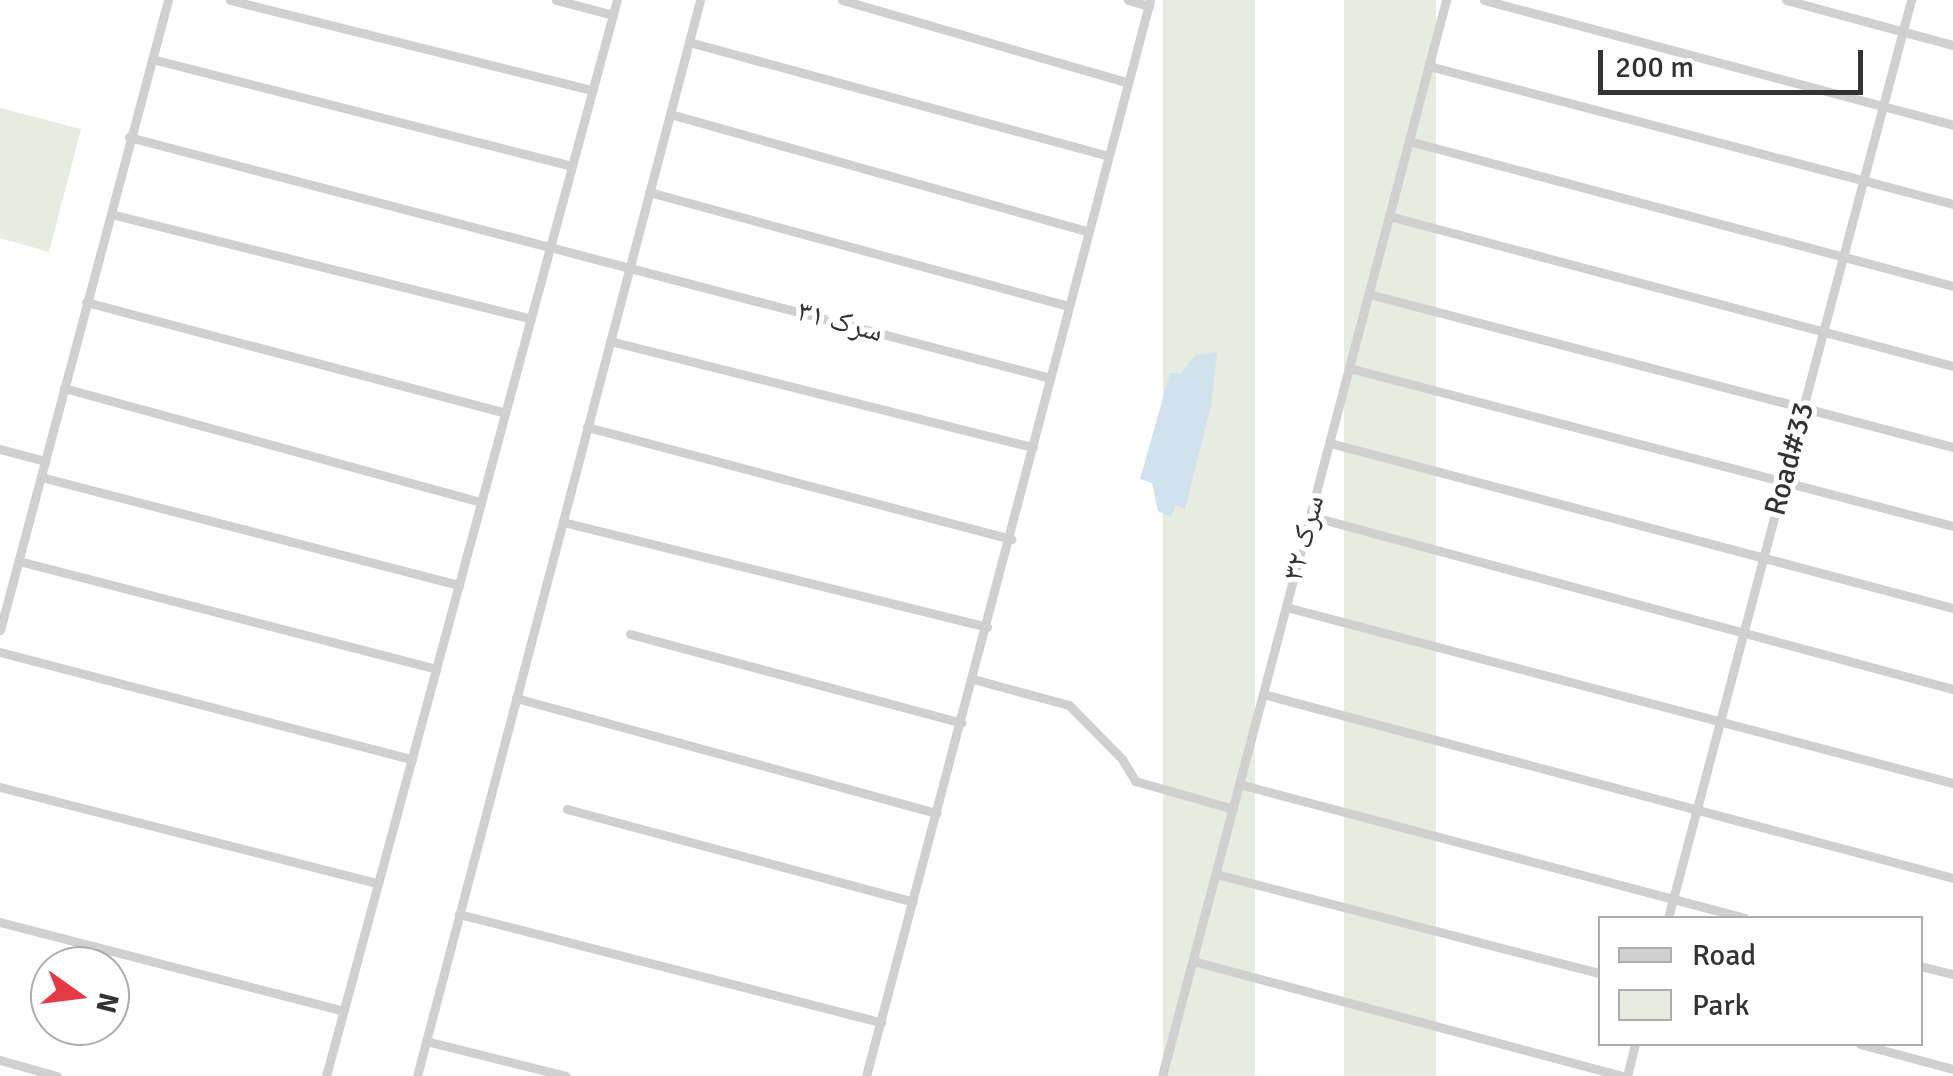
<!DOCTYPE html>
<html>
<head>
<meta charset="utf-8">
<style>
  body { margin:0 }
  #map { position:relative; width:1953px; height:1076px; overflow:hidden; background:#fff; font-family:Signika,"Noto Naskh Arabic",sans-serif }
  div>[style] { position:absolute }
  .green>* { inset:0; background:#e6ecdf; transform-origin:0 0 }
  .water>* { inset:0; background:#cfe2ee }
  .minor>* { height:9px; margin:-4.5px; padding:0 4.5px; transform-origin:4.5px; border-radius:4.5px; background:#d0d0d0 }
  span { translate:-50% -50%; white-space:nowrap; text-align:center; line-height:1.15; -webkit-text-stroke:10px #fff; paint-order:stroke }
  .street-label { font-size:30px; color:#333 }
  .legend { position:absolute; left:1598px; top:916px; width:325px; height:130px; box-sizing:border-box; background:#fff; border:2px solid #adadad; margin:0; padding:12px 18px; list-style:none; font-size:30px; color:#333 }
  .legend li { display:flex; align-items:center; gap:20px; height:50px }
  .legend b { width:50px; border:2px solid #adadad }
  .north { position:absolute; left:30px; top:946px; width:100px; height:100px; box-sizing:border-box; background:#fff; border:2px solid #adadad; border-radius:50%; rotate:104deg; font-size:28px; font-weight:700; line-height:40px; text-align:center; color:#333 }
  .north::after { content:''; display:block; margin:auto; width:35px; height:45px; background:#e63946; clip-path:polygon(50% 0,100% 100%,50% 72%,0 100%) }
  .scale { position:absolute; left:1598px; top:50px; width:265px; height:45px; box-sizing:border-box; border:5px solid #333; border-top:0; padding-left:12px; font-size:30px; line-height:35px; white-space:nowrap; color:#333; -webkit-text-stroke:8px #fff; paint-order:stroke }
</style>
</head>
<body>
<div id="map">
  <div class="green">
    <i style="left:1163px;top:0;width:92px;height:1113px"></i>
    <i style="left:1344px;top:0;width:92px;height:1113px"></i>
    <i style="clip-path:polygon(0 108px,81px 129px,49px 252px,0 238px)"></i>
  </div>
  <div class="water">
    <i style="clip-path:polygon(1217px 352px,1211px 406px,1185px 509px,1176px 505px,1171px 517px,1158px 511px,1152px 483px,1140px 479px,1170px 373px,1181px 373px,1196px 355px)"></i>
  </div>
  <div class="minor">
    <i style="left:230px;top:0;width:373px;rotate:14deg"></i>
    <i style="left:556px;top:0;width:59px;rotate:14.7deg"></i>
    <i style="left:842px;top:0;width:297px;rotate:16.1deg"></i>
    <i style="left:1128px;top:0;width:22px;rotate:16deg"></i>
    <i style="left:1484px;top:0;width:485px;rotate:14.9deg"></i>
    <i style="left:1786px;top:0;width:173px;rotate:15.1deg"></i>
    <i style="left:689px;top:42px;width:432px;rotate:15.2deg"></i>
    <i style="left:152px;top:59px;width:433px;rotate:14.3deg"></i>
    <i style="left:1429px;top:66px;width:542px;rotate:14.75deg"></i>
    <i style="left:670px;top:114px;width:433px;rotate:15.7deg"></i>
    <i style="left:129px;top:137px;width:952px;rotate:14.66deg"></i>
    <i style="left:1409px;top:141px;width:563px;rotate:14.92deg"></i>
    <i style="left:649px;top:192px;width:435px;rotate:15.2deg"></i>
    <i style="left:111px;top:214px;width:433px;rotate:14deg"></i>
    <i style="left:1389px;top:216px;width:584px;rotate:14.89deg"></i>
    <i style="left:1369px;top:294px;width:604px;rotate:14.68deg"></i>
    <i style="left:86px;top:302px;width:433px;rotate:14.8deg"></i>
    <i style="left:610px;top:341px;width:436px;rotate:14.1deg"></i>
    <i style="left:1349px;top:368px;width:624px;rotate:14.66deg"></i>
    <i style="left:64px;top:388px;width:432px;rotate:15.3deg"></i>
    <i style="left:587px;top:427px;width:439px;rotate:14.8deg"></i>
    <i style="left:1330px;top:443px;width:644px;rotate:14.83deg"></i>
    <i style="left:0;top:449px;width:47px;rotate:14.9deg"></i>
    <i style="left:41px;top:477px;width:432px;rotate:14.5deg"></i>
    <i style="left:1310px;top:516px;width:666px;rotate:15.06deg"></i>
    <i style="left:563px;top:522px;width:437px;rotate:13.9deg"></i>
    <i style="left:19px;top:561px;width:431px;rotate:14.5deg"></i>
    <i style="left:1286px;top:607px;width:690px;rotate:14.78deg"></i>
    <i style="left:0;top:630px;width:652px;rotate:-75.07deg"></i>
    <i style="left:630px;top:634px;width:343px;rotate:15deg"></i>
    <i style="left:0;top:652px;width:426px;rotate:14.6deg"></i>
    <i style="left:973px;top:679px;width:99px;rotate:15.2deg"></i>
    <i style="left:1069px;top:705px;width:76px;rotate:45.5deg"></i>
    <i style="left:1122px;top:759px;width:26px;rotate:59deg"></i>
    <i style="left:1135px;top:781px;width:102px;rotate:15.9deg"></i>
    <i style="left:1263px;top:694px;width:714px;rotate:14.93deg"></i>
    <i style="left:516px;top:698px;width:436px;rotate:15.3deg"></i>
    <i style="left:1239px;top:784px;width:523px;rotate:14.83deg"></i>
    <i style="left:0;top:787px;width:390px;rotate:14.3deg"></i>
    <i style="left:567px;top:809px;width:358px;rotate:15deg"></i>
    <i style="left:1216px;top:874px;width:397px;rotate:14.5deg"></i>
    <i style="left:459px;top:914px;width:436px;rotate:14.4deg"></i>
    <i style="left:1668px;top:918px;width:950px;rotate:-75.17deg"></i>
    <i style="left:0;top:922px;width:355px;rotate:14.5deg"></i>
    <i style="left:1193px;top:961px;width:444px;rotate:15deg"></i>
    <i style="left:1920px;top:966px;width:34px;rotate:14deg"></i>
    <i style="left:426px;top:1041px;width:144px;rotate:14deg"></i>
    <i style="left:1860px;top:1044px;width:96px;rotate:15deg"></i>
    <i style="left:0;top:1060px;width:59px;rotate:15.7deg"></i>
    <i style="left:326px;top:1076px;width:1115px;rotate:-74.87deg"></i>
    <i style="left:417px;top:1076px;width:1113px;rotate:-75.26deg"></i>
    <i style="left:866px;top:1076px;width:1113px;rotate:-75.21deg"></i>
    <i style="left:1162px;top:1076px;width:1113px;rotate:-75.21deg"></i>
    <i style="left:1627px;top:1076px;width:33px;rotate:-76deg"></i>
  </div>
  <div class="street-label">
    <span style="left:840px;top:322px;rotate:15deg">سرک ۳۱</span>
    <span style="left:1790px;top:459px;rotate:-75deg">Road#33</span>
    <span style="left:1304px;top:538px;rotate:-75deg">سرک ۳۲</span>
  </div>
  <ul class="legend">
  <li><b style="height:12px;background:#d0d0d0"></b>Road</li>
  <li><b style="height:28px;background:#e6ecdf"></b>Park</li>
  </ul>
  <div class="north">N</div>
  <div class="scale">200 m</div>
</div>
</body>
</html>
